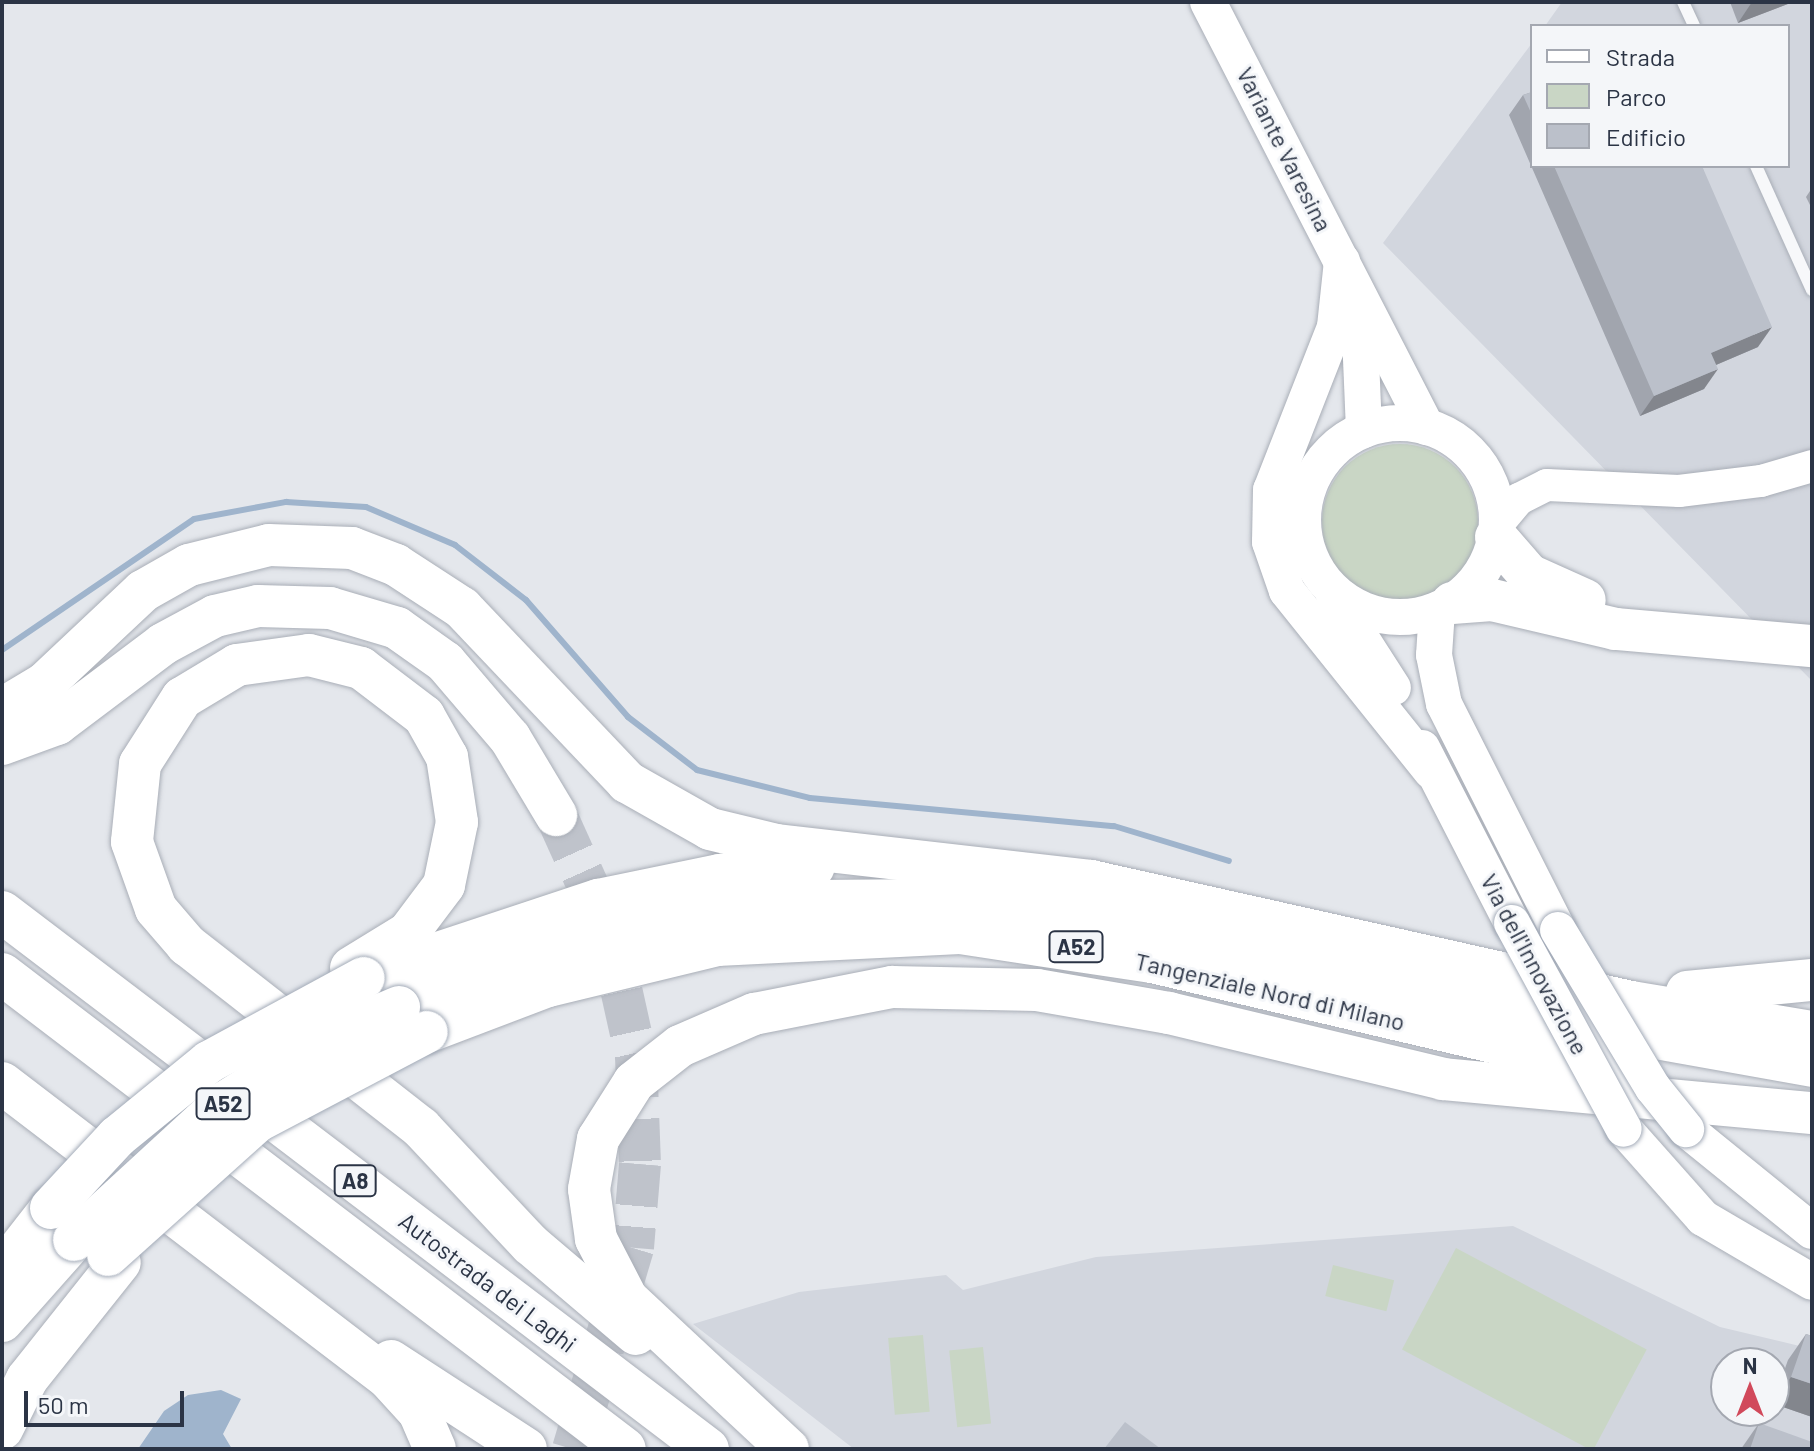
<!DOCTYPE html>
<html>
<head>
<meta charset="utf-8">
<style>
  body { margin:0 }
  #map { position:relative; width:1814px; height:1451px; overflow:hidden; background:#e4e7ec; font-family:Barlow,sans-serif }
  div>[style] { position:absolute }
  .built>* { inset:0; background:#d2d6de }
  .green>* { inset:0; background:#c9d6c5; transform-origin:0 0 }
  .round { border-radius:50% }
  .water>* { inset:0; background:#9fb4cc }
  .stream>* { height:6px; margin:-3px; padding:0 3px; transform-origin:3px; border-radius:3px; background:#9fb4cc }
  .highway-tunnel>* { height:42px; margin-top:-21px; transform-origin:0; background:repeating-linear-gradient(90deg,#bfc3cb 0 42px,transparent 0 63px) }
  .roads { filter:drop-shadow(0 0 2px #a9aeb7) drop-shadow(0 0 2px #a9aeb7) }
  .lane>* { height:12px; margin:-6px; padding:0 6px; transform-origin:6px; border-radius:6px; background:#f7f8fa }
  .secondary>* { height:32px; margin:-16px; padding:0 16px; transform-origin:16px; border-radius:16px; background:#fff }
  .primary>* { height:36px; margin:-18px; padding:0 18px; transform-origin:18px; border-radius:18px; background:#fff }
  .primary>.ring { margin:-18px; padding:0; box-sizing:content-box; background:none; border:36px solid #fff; border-radius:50% }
  .highway>* { height:42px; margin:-21px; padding:0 21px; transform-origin:21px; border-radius:21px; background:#fff }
  .bridges { filter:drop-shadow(0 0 2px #a3abb8) drop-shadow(0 0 2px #a3abb8) }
  .primary-bridge>* { height:36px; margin:-18px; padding:0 18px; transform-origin:18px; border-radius:18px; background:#fff }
  .highway-bridge>* { height:42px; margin:-21px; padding:0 21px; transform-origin:21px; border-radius:21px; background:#fff }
  .wall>* { inset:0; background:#a1a5ae }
  .shaded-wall>* { inset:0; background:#83868d }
  .building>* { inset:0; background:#bbc0ca }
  span { translate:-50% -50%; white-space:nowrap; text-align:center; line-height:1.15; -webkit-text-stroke:6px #f4f6f9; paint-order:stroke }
  .shield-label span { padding:2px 6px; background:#f4f6f9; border:2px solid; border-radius:6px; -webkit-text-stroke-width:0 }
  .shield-label { font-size:22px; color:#2b3445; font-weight:700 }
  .street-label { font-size:24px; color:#2b3445 }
  .frame { position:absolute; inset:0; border:4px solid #2b3445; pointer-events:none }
  .legend { position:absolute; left:1530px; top:24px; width:260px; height:144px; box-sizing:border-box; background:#f4f6f9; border:2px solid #a4a8b1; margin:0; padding:10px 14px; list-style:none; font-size:24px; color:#2b3445 }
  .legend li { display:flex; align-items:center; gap:16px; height:40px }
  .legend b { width:40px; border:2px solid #a4a8b1 }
  .north { position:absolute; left:1710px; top:1347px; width:80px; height:80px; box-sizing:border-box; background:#f4f6f9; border:2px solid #a4a8b1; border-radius:50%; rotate:0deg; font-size:22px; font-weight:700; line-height:32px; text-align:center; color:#2b3445 }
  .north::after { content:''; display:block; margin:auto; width:28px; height:36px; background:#d1495b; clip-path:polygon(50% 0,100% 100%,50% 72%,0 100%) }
  .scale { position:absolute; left:24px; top:1391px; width:160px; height:36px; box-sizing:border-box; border:4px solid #2b3445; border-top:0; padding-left:10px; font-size:24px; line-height:28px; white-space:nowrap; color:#2b3445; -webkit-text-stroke:6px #f4f6f9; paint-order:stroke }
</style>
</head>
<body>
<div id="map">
  <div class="built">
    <div style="clip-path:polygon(1562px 2px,1812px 2px,1812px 681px,1383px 243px,1532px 43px,1532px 166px,1788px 166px,1788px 26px,1545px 26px)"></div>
    <div style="clip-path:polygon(evenodd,1513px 1226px,1720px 1327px,1812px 1349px,1812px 1449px,854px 1449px,693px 1324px,799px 1292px,946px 1275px,963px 1290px,1096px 1257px,1513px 1226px,1726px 1363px,1774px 1363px,1774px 1411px,1726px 1411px,1726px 1363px)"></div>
  </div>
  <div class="green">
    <div class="round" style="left:1322px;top:444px;width:156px;height:156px"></div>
    <div style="left:1456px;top:1248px;width:216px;height:115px;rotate:28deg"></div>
    <div style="left:1333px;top:1265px;width:63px;height:32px;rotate:14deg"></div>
    <div style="left:923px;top:1335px;width:77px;height:35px;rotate:85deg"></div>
    <div style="left:983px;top:1347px;width:77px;height:34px;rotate:84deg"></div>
  </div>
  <div class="water">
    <div style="clip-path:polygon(221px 1390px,241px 1399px,223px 1434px,232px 1449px,138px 1449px,164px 1411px,188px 1395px)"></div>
  </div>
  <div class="stream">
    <div style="left:2px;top:650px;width:232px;rotate:-34.3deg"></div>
    <div style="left:194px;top:519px;width:94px;rotate:-10.5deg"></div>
    <div style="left:286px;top:502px;width:80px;rotate:3.6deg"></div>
    <div style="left:366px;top:507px;width:97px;rotate:23.1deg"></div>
    <div style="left:455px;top:545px;width:90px;rotate:37.8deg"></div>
    <div style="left:526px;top:600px;width:155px;rotate:48.9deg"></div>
    <div style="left:628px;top:717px;width:87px;rotate:37.5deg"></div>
    <div style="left:697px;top:770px;width:116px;rotate:13.9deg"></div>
    <div style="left:810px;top:798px;width:305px;rotate:5.3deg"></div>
    <div style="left:1114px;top:826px;width:120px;rotate:16.9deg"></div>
  </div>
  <div class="highway-tunnel">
    <div style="left:556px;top:815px;width:126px;rotate:65.7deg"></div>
    <div style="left:608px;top:930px;width:129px;rotate:77.5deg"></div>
    <div style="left:636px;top:1056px;width:108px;rotate:87.9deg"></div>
    <div style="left:640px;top:1164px;width:84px;rotate:94.8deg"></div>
    <div style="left:633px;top:1248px;width:210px;rotate:106.6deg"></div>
  </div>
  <div class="roads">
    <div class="lane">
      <div style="left:1683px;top:2px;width:26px;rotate:65deg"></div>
      <div style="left:1756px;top:166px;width:136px;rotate:65.7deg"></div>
    </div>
    <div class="secondary">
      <div style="left:1497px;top:525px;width:34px;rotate:-50deg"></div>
      <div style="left:1519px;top:499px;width:31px;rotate:-27deg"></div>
      <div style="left:1547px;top:485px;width:132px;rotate:2.6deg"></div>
      <div style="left:1679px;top:491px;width:83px;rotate:-7deg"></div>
      <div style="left:1761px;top:481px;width:53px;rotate:-16.4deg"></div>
    </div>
    <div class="primary">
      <div style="left:1208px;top:2px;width:478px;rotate:62.8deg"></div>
      <div style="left:1342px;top:261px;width:66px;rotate:96.1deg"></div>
      <div style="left:1335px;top:327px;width:175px;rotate:111.4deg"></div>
      <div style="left:1271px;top:490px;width:52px;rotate:91.1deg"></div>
      <div style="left:1270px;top:542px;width:52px;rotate:70.9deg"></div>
      <div style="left:1287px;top:591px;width:231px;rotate:51.3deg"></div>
      <div style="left:1359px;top:311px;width:119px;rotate:87.6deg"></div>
      <div class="ring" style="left:1303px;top:423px;width:158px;height:158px"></div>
      <div style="left:1334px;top:596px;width:109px;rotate:57.3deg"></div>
      <div style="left:1437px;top:610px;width:45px;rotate:93.8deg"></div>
      <div style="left:1434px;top:655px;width:50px;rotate:78.5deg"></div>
      <div style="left:1444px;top:704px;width:253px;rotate:63.2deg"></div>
      <div style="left:1422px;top:748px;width:197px;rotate:62.8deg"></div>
      <div style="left:1624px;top:1129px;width:119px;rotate:48.4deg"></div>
      <div style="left:1703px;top:1218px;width:126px;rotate:30.4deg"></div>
      <div style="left:1686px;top:1129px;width:162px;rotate:39deg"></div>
    </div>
    <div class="highway">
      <div style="left:1496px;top:537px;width:50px;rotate:49deg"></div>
      <div style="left:1529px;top:575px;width:61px;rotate:24.1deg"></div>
      <div style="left:1452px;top:603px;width:40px;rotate:-4.3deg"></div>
      <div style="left:1492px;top:600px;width:127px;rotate:13.2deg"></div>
      <div style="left:1616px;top:629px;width:197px;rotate:5deg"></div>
      <div style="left:2px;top:709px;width:49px;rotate:-30.8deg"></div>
      <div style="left:44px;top:684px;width:136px;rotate:-43.2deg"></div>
      <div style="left:143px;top:591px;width:53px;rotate:-29.5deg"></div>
      <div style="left:189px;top:565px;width:82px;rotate:-14deg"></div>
      <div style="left:269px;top:545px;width:83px;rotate:2.1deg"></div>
      <div style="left:352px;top:548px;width:47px;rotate:21.1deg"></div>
      <div style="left:396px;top:565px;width:79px;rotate:33.1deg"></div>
      <div style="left:462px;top:608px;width:240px;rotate:46.5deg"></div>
      <div style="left:627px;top:782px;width:95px;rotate:29.5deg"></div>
      <div style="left:710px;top:829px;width:68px;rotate:13.6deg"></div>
      <div style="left:776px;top:845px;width:317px;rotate:6.5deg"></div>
      <div style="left:1091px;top:881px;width:553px;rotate:12.63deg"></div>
      <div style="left:1631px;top:1002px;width:183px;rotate:9.4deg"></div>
      <div style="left:2px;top:744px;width:59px;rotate:-20deg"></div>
      <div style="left:57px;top:724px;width:133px;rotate:-37deg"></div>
      <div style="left:163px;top:644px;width:59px;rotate:-28.3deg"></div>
      <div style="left:215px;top:616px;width:44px;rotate:-13.1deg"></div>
      <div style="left:258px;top:606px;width:72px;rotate:1.6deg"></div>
      <div style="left:330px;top:608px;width:70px;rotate:16.6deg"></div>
      <div style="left:397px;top:628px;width:59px;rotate:35.3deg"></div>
      <div style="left:445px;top:662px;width:100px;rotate:49.5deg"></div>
      <div style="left:510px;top:738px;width:90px;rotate:59.1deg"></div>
      <div style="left:2px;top:912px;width:887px;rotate:37.26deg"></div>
      <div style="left:351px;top:968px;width:67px;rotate:-31.6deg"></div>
      <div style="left:408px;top:933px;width:60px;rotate:-53.1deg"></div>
      <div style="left:444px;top:885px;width:64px;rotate:-78.3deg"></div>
      <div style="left:457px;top:822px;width:66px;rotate:-98.7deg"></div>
      <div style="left:447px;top:757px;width:47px;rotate:-119.3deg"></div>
      <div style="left:424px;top:716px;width:79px;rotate:-142.7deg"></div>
      <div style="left:361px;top:668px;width:54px;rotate:-166deg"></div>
      <div style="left:309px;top:655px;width:73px;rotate:172.1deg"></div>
      <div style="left:237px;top:665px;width:64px;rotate:149deg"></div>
      <div style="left:182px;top:698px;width:78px;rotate:122.5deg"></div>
      <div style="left:140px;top:764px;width:78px;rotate:95.9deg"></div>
      <div style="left:132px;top:842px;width:71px;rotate:70.3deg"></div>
      <div style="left:156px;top:909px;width:48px;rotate:49.3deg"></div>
      <div style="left:187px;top:945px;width:297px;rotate:38deg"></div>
      <div style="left:421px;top:1128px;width:159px;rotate:46.8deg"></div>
      <div style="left:530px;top:1244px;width:139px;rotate:40.3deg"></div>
      <div style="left:2px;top:974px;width:783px;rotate:37.32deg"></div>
      <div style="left:375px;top:974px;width:235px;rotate:-18.4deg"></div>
      <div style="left:598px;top:900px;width:125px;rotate:-11.6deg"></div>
      <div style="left:720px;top:875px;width:94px;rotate:-4.9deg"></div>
      <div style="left:1687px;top:992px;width:126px;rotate:-5.5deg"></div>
      <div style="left:399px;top:1007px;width:128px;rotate:-21.6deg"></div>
      <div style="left:518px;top:960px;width:177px;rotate:-14.4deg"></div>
      <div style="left:689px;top:916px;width:128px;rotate:-6.7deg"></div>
      <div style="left:816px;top:901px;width:119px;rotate:-0.5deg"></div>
      <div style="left:935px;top:900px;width:138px;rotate:5.4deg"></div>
      <div style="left:1072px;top:913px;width:466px;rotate:12.6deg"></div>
      <div style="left:1527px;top:1015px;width:290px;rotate:10.1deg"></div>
      <div style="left:427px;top:1032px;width:129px;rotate:-20.8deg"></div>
      <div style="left:548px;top:986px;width:174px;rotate:-13.6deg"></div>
      <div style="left:717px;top:945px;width:243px;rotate:-2.8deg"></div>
      <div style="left:960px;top:933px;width:194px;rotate:8.6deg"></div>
      <div style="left:1152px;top:962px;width:478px;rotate:13.2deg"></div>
      <div style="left:2px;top:1083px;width:486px;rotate:37.4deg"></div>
      <div style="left:388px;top:1378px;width:46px;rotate:47.6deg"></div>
      <div style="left:419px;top:1412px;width:40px;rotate:66.6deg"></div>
      <div style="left:2px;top:1271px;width:80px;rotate:-52.1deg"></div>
      <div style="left:2px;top:1321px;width:108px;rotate:-48.4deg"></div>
      <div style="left:391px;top:1361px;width:161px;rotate:33.1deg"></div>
      <div style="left:2px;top:1429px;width:56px;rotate:-63.4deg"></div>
      <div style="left:27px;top:1379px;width:149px;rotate:-51.5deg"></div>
      <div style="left:788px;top:1449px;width:220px;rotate:-137deg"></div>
      <div style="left:627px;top:1299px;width:68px;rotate:-117.3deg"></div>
      <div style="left:596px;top:1239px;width:50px;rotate:-98deg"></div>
      <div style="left:589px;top:1189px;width:51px;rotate:-79.8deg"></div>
      <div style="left:598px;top:1139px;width:67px;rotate:-57.7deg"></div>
      <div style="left:634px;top:1082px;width:58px;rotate:-38deg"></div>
      <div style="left:680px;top:1046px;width:81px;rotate:-23.4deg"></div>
      <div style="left:754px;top:1014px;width:141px;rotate:-11.1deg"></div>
      <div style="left:892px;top:987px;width:145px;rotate:1.2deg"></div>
      <div style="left:1037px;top:990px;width:134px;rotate:9.9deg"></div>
      <div style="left:1169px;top:1013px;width:282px;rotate:13.5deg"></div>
      <div style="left:1443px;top:1079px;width:371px;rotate:5.3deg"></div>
    </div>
  </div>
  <div class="bridges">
    <div class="primary-bridge">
      <div style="left:1512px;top:923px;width:234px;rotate:61.5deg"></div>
      <div style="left:1558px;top:930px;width:184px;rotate:59deg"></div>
      <div style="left:1653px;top:1088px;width:53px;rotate:51.2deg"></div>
    </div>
    <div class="highway-bridge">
      <div style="left:51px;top:1208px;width:97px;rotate:-47.1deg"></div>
      <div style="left:117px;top:1137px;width:119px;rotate:-39.2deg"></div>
      <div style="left:209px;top:1062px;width:176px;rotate:-28.5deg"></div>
      <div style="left:74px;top:1240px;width:201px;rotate:-42.6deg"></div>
      <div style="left:222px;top:1104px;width:128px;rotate:-32deg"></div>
      <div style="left:331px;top:1036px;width:74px;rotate:-23.1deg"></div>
      <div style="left:108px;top:1255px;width:199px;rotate:-41.9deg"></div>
      <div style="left:256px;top:1122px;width:193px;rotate:-27.8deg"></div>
    </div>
  </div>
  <div class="wall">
    <div style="clip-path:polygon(1730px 2px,1793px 2px,1738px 23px)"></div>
    <div style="clip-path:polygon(1532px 92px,1532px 166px,1702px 166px,1758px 347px,1716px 365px,1704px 389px,1640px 416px,1509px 115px,1523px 95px)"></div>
    <div style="clip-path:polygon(1812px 188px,1812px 209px,1806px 197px)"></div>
    <div style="clip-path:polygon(1806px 1334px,1812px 1336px,1812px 1417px,1774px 1404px,1774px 1399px,1788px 1360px)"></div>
    <div style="clip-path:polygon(1759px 1423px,1812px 1449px,1741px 1449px)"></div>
  </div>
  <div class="shaded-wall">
    <div style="clip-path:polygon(1752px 2px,1793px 2px,1738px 23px)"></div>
    <div style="clip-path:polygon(1772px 327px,1758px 347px,1697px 373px,1711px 353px)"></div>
    <div style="clip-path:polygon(1718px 369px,1704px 389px,1640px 416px,1654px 396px)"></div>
    <div style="clip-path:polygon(1791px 1377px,1812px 1384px,1812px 1417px,1774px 1404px,1774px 1401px)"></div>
  </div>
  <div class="building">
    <div style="clip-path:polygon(1532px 92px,1532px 115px,1523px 95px)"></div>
    <div style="clip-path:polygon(1554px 166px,1702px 166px,1772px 327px,1711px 353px,1718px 369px,1654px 396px)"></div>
    <div style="clip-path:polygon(1806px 1334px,1812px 1336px,1812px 1384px,1791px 1377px)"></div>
    <div style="clip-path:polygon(1125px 1422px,1161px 1449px,1104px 1449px)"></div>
    <div style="clip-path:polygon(1759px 1423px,1812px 1442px,1812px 1449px,1750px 1449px)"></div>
  </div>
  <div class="shield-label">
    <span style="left:1076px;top:947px">A52</span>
    <span style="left:223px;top:1104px">A52</span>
    <span style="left:355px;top:1181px">A8</span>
  </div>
  <div class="street-label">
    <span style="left:1285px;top:149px;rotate:63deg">Variante Varesina</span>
    <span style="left:1535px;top:964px;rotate:62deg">Via dell'Innovazione</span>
    <span style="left:1270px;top:991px;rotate:13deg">Tangenziale Nord di Milano</span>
    <span style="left:488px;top:1282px;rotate:37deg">Autostrada dei Laghi</span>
  </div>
  <div class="frame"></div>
  <ul class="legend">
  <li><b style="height:10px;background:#fff"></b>Strada</li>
  <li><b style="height:22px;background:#c9d6c5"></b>Parco</li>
  <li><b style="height:22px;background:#bbc0ca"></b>Edificio</li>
  </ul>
  <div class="north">N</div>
  <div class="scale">50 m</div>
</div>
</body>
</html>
